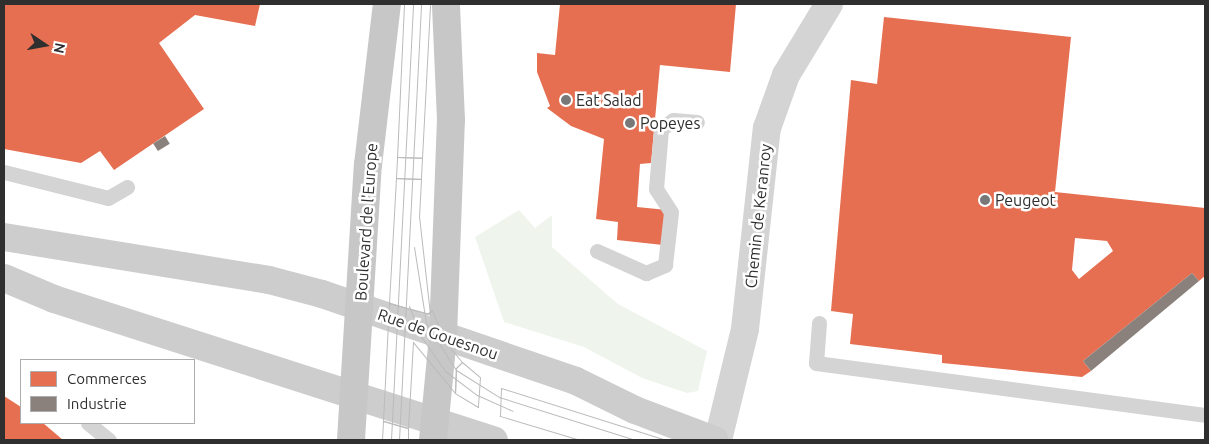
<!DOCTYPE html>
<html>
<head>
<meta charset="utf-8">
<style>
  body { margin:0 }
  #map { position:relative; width:1209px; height:444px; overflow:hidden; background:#fff; font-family:Ubuntu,sans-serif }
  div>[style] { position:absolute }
  .green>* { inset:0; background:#eff5ec }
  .shops>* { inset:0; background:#e76f51 }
  .industry>* { inset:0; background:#8a817c; transform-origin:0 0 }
  .lane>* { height:15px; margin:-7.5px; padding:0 7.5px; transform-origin:7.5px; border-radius:7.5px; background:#d4d4d4 }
  .street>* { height:28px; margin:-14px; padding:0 14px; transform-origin:14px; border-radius:14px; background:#d4d4d4 }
  .secondary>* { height:28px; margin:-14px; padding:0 14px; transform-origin:14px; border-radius:14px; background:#cdcdcd }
  .primary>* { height:28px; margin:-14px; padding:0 14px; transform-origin:14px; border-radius:14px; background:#c7c7c7 }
  .tram>* { height:1px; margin:-0.5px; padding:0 0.5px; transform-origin:0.5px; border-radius:0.5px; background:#bbb }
  .dots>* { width:14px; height:14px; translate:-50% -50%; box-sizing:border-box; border:2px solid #fff; border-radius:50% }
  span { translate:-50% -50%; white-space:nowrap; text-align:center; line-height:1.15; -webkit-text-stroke:5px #fff; paint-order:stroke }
  .poi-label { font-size:16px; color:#2f2f2f }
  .left { translate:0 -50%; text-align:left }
  .street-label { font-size:16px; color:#2f2f2f }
  .frame { position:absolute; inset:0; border:5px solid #2f2f2f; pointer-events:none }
  .legend { position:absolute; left:20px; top:359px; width:175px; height:65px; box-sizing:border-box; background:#fff; border:1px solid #acacac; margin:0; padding:6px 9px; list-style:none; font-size:15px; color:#2f2f2f }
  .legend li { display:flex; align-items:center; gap:10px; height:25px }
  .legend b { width:25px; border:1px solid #acacac }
  .north { position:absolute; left:20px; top:20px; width:50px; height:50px; -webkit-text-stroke:4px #fff; paint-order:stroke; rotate:102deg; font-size:14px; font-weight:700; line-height:20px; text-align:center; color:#2f2f2f }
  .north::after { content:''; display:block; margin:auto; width:18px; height:22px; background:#2f2f2f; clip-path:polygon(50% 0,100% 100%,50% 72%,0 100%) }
</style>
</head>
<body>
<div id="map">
  <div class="green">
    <div style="clip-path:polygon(519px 210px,535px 228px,552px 215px,552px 247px,618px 304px,707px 351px,698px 391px,687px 393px,642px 378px,584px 347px,504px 322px,475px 237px)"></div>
  </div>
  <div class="shops">
    <div style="clip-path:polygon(4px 4px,260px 4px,255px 26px,195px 15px,159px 43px,204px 109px,114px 170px,100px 151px,81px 163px,4px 149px)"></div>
    <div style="clip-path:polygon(560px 4px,736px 4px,730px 72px,660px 65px,651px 163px,640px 164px,637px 207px,667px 210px,663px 245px,617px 240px,618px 222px,596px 219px,604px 139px,571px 126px,547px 108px,550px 106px,537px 72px,537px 53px,555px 55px)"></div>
    <div style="clip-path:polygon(evenodd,884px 17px,1071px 37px,1055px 192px,1205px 208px,1205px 276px,1199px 281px,1192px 273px,1083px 361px,1091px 371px,1082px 377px,942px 363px,942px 355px,850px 344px,853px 314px,831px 311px,851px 80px,877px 84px,884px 17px,1075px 238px,1107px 241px,1113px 251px,1079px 279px,1072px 270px,1075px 238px)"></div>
    <div style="clip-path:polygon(4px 396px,21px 407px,21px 423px,43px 423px,63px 440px,4px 440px)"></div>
  </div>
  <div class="industry">
    <div style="left:165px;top:136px;width:9px;height:14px;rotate:58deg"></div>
    <div style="clip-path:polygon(1192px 273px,1199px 281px,1091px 371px,1083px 361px)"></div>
  </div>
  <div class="lane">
    <div style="left:4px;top:172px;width:107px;rotate:14deg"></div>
    <div style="left:108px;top:198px;width:22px;rotate:-30deg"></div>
    <div style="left:597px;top:251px;width:54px;rotate:24.2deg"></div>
    <div style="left:646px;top:273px;width:21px;rotate:-23deg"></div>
    <div style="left:665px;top:265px;width:53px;rotate:-83.5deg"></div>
    <div style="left:671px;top:212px;width:27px;rotate:-123deg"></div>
    <div style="left:656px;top:189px;width:60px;rotate:-85.2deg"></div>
    <div style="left:661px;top:129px;width:15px;rotate:-37deg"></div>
    <div style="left:673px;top:120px;width:24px;rotate:5deg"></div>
    <div style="left:819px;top:323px;width:40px;rotate:94.3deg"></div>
    <div style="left:816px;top:363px;width:392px;rotate:7.6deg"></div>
    <div style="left:88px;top:423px;width:27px;rotate:39deg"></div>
  </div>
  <div class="street">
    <div style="left:718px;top:440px;width:114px;rotate:-76.3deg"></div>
    <div style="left:745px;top:329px;width:202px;rotate:-83.8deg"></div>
    <div style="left:767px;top:128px;width:56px;rotate:-70.3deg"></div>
    <div style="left:786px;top:75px;width:83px;rotate:-58.8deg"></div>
  </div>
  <div class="secondary">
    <div style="left:4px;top:237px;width:268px;rotate:9.2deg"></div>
    <div style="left:269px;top:280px;width:55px;rotate:14.8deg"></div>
    <div style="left:322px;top:294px;width:268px;rotate:18.9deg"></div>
    <div style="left:576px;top:381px;width:66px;rotate:26.2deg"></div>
    <div style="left:635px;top:410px;width:85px;rotate:20.8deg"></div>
    <div style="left:4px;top:278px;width:54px;rotate:22.8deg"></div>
    <div style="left:54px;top:299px;width:462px;rotate:17.8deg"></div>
  </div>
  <div class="primary">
    <div style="left:351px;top:440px;width:276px;rotate:-86.5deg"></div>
    <div style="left:368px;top:165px;width:162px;rotate:-83.3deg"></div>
    <div style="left:433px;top:440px;width:104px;rotate:-84.5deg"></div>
    <div style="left:443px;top:336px;width:216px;rotate:-87.9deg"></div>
    <div style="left:451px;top:120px;width:116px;rotate:-92.5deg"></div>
  </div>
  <div class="tram">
    <div style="left:404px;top:4px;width:153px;rotate:92.6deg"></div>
    <div style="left:397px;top:157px;width:25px;rotate:2deg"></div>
    <div style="left:422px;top:158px;width:154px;rotate:-87deg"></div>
    <div style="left:397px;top:157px;width:25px;rotate:2deg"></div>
    <div style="left:422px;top:158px;width:21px;rotate:93deg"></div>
    <div style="left:421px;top:179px;width:25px;rotate:-178deg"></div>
    <div style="left:396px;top:178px;width:21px;rotate:-87deg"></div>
    <div style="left:396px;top:178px;width:25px;rotate:2deg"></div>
    <div style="left:421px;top:179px;width:37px;rotate:93deg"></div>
    <div style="left:419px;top:216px;width:99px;rotate:83.6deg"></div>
    <div style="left:430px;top:314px;width:42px;rotate:-165deg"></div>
    <div style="left:389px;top:303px;width:125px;rotate:-86.8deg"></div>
    <div style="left:414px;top:247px;width:77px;rotate:81deg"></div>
    <div style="left:426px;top:323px;width:56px;rotate:57.4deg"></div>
    <div style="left:456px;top:370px;width:51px;rotate:32.1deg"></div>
    <div style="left:499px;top:397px;width:143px;rotate:17.5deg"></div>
    <div style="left:389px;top:303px;width:40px;rotate:16deg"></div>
    <div style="left:427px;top:314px;width:6px;rotate:-39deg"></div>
    <div style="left:432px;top:310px;width:32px;rotate:68deg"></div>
    <div style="left:444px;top:340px;width:28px;rotate:51deg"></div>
    <div style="left:462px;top:362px;width:8px;rotate:135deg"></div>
    <div style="left:456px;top:368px;width:25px;rotate:92deg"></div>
    <div style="left:455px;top:393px;width:66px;rotate:-129.5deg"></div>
    <div style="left:413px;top:342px;width:86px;rotate:93.3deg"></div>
    <div style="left:408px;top:428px;width:26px;rotate:-164deg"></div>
    <div style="left:383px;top:421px;width:118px;rotate:-87.1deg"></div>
    <div style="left:409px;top:306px;width:35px;rotate:68deg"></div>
    <div style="left:422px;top:338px;width:40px;rotate:55.1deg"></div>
    <div style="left:445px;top:371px;width:40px;rotate:37deg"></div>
    <div style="left:477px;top:395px;width:39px;rotate:24deg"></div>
    <div style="left:462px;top:362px;width:23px;rotate:40deg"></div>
    <div style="left:480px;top:377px;width:30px;rotate:94deg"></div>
    <div style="left:478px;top:407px;width:27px;rotate:-149deg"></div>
    <div style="left:455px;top:393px;width:25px;rotate:-88deg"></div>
    <div style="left:456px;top:368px;width:8px;rotate:-45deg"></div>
    <div style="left:382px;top:440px;width:19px;rotate:-87deg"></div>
    <div style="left:383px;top:421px;width:26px;rotate:16deg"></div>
    <div style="left:408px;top:428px;width:12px;rotate:90deg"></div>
    <div style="left:391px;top:440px;width:437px;rotate:-87.1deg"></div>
    <div style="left:399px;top:440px;width:437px;rotate:-87.1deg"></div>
    <div style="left:580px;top:440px;width:84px;rotate:-163.3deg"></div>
    <div style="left:500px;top:416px;width:28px;rotate:-88deg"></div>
    <div style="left:501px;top:388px;width:173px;rotate:17.5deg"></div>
  </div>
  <div class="dots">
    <div style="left:566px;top:100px;background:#787878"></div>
    <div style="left:630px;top:123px;background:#787878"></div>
    <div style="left:985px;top:200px;background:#787878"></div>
  </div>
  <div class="poi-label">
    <span class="left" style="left:576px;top:100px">Eat Salad</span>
    <span class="left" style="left:640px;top:123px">Popeyes</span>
    <span class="left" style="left:995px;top:200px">Peugeot</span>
  </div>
  <div class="street-label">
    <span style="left:758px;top:216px;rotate:-84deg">Chemin de Keranroy</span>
    <span style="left:366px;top:222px;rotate:-86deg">Boulevard de l'Europe</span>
    <span style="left:438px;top:334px;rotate:19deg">Rue de Gouesnou</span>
  </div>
  <div class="frame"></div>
  <ul class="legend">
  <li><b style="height:14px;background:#e76f51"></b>Commerces</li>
  <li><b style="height:14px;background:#8a817c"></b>Industrie</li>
  </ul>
  <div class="north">N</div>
</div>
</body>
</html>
